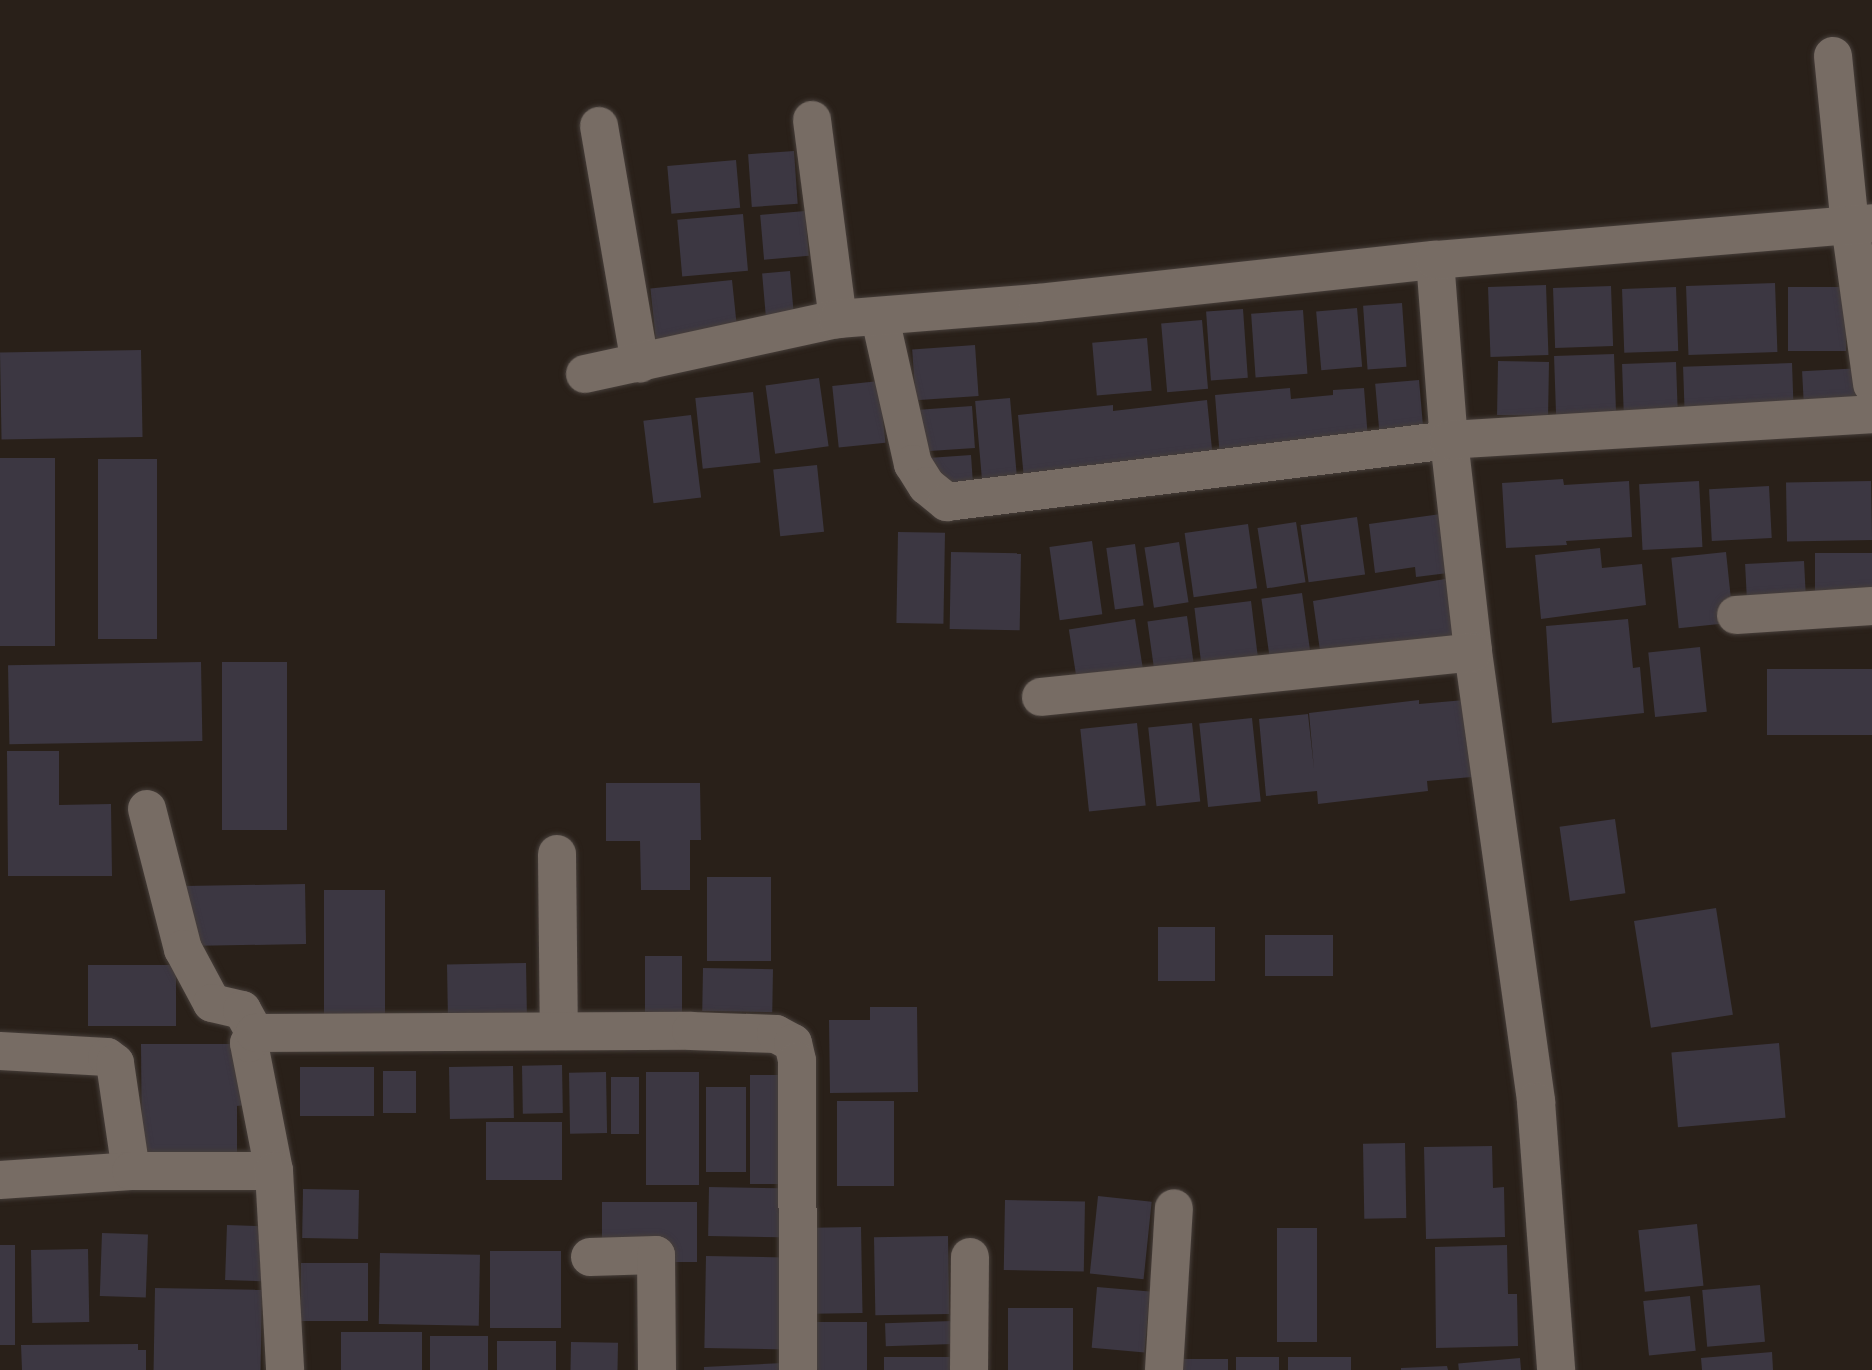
<!DOCTYPE html>
<html>
<head>
<meta charset="utf-8">
<style>
  body { margin:0 }
  #map { position:relative; width:1872px; height:1370px; overflow:hidden; background:#292019; font-family:Commissioner,sans-serif }
  div>[style] { position:absolute }
  .building>* { inset:0; background:#3c3742; transform-origin:0 0 }
  .roads { filter:drop-shadow(0 0 2px #463e3a) drop-shadow(0 0 2px #463e3a) }
  .minor>* { height:38px; margin:-19px; padding:0 19px; transform-origin:19px; border-radius:19px; background:#776c64 }
  span { translate:-50% -50%; white-space:nowrap; text-align:center; line-height:1.15; -webkit-text-stroke:7px #0f0b08; paint-order:stroke }
</style>
</head>
<body>
<div id="map">
  <div class="building">
    <div style="left:794px;top:151px;width:53px;height:46px;rotate:86deg"></div>
    <div style="left:736px;top:160px;width:48px;height:69px;rotate:85deg"></div>
    <div style="left:805px;top:211px;width:45px;height:45px;rotate:85deg"></div>
    <div style="left:743px;top:214px;width:57px;height:66px;rotate:85deg"></div>
    <div style="left:790px;top:271px;width:49px;height:28px;rotate:85deg"></div>
    <div style="left:732px;top:280px;width:56px;height:82px;rotate:84deg"></div>
    <div style="left:1775px;top:283px;width:69px;height:89px;rotate:88deg"></div>
    <div style="left:1546px;top:285px;width:70px;height:58px;rotate:88deg"></div>
    <div style="left:1611px;top:286px;width:60px;height:58px;rotate:88deg"></div>
    <div style="left:1676px;top:287px;width:64px;height:54px;rotate:88deg"></div>
    <div style="left:1788px;top:287px;width:58px;height:64px"></div>
    <div style="left:1402px;top:303px;width:64px;height:39px;rotate:86deg"></div>
    <div style="left:1357px;top:308px;width:59px;height:41px;rotate:85deg"></div>
    <div style="left:1243px;top:309px;width:69px;height:37px;rotate:86deg"></div>
    <div style="left:1303px;top:310px;width:64px;height:52px;rotate:86deg"></div>
    <div style="left:1202px;top:320px;width:69px;height:41px;rotate:85deg"></div>
    <div style="left:1147px;top:338px;width:53px;height:55px;rotate:85deg"></div>
    <div style="left:975px;top:345px;width:51px;height:63px;rotate:86deg"></div>
    <div style="left:141px;top:350px;width:87px;height:141px;rotate:89deg"></div>
    <div style="left:1614px;top:354px;width:62px;height:60px;rotate:88deg"></div>
    <div style="left:1549px;top:362px;width:54px;height:51px;rotate:91deg"></div>
    <div style="left:1676px;top:362px;width:61px;height:54px;rotate:88deg"></div>
    <div style="left:1792px;top:363px;width:46px;height:109px;rotate:88deg"></div>
    <div style="left:1862px;top:368px;width:42px;height:60px;rotate:87deg"></div>
    <div style="left:819px;top:378px;width:69px;height:54px;rotate:82deg"></div>
    <div style="left:1419px;top:380px;width:72px;height:44px;rotate:85deg"></div>
    <div style="left:879px;top:381px;width:62px;height:47px;rotate:84deg"></div>
    <div style="clip-path:polygon(1290px 388px,1291px 399px,1333px 395px,1333px 390px,1364px 388px,1369px 452px,1221px 471px,1215px 395px)"></div>
    <div style="left:753px;top:392px;width:71px;height:58px;rotate:84deg"></div>
    <div style="left:1010px;top:398px;width:79px;height:35px;rotate:85deg"></div>
    <div style="clip-path:polygon(1207px 400px,1213px 459px,1025px 490px,1018px 415px,1113px 405px,1113px 411px)"></div>
    <div style="left:972px;top:406px;width:42px;height:53px;rotate:86deg"></div>
    <div style="left:691px;top:415px;width:83px;height:48px;rotate:83deg"></div>
    <div style="left:971px;top:455px;width:40px;height:43px;rotate:86deg"></div>
    <div style="left:0;top:458px;width:55px;height:188px"></div>
    <div style="left:98px;top:459px;width:59px;height:180px"></div>
    <div style="left:817px;top:465px;width:67px;height:44px;rotate:84deg"></div>
    <div style="clip-path:polygon(1563px 479px,1564px 485px,1629px 481px,1632px 537px,1566px 541px,1567px 545px,1506px 548px,1502px 483px)"></div>
    <div style="left:1699px;top:481px;width:66px;height:60px;rotate:87deg"></div>
    <div style="left:1871px;top:481px;width:59px;height:85px;rotate:89deg"></div>
    <div style="left:1769px;top:486px;width:52px;height:60px;rotate:87deg"></div>
    <div style="clip-path:polygon(1448px 513px,1456px 572px,1416px 577px,1415px 567px,1375px 573px,1369px 524px)"></div>
    <div style="left:1357px;top:517px;width:58px;height:57px;rotate:82deg"></div>
    <div style="left:1296px;top:522px;width:61px;height:39px;rotate:81deg"></div>
    <div style="left:1248px;top:524px;width:65px;height:64px;rotate:82deg"></div>
    <div style="left:898px;top:532px;width:47px;height:91px;rotate:1deg"></div>
    <div style="left:1092px;top:541px;width:74px;height:43px;rotate:82deg"></div>
    <div style="left:1179px;top:542px;width:61px;height:35px;rotate:81deg"></div>
    <div style="left:1135px;top:544px;width:62px;height:29px;rotate:82deg"></div>
    <div style="clip-path:polygon(1600px 548px,1602px 568px,1642px 564px,1646px 605px,1541px 619px,1535px 555px)"></div>
    <div style="left:951px;top:552px;width:70px;height:77px;rotate:1deg"></div>
    <div style="left:1726px;top:552px;width:71px;height:55px;rotate:84deg"></div>
    <div style="left:1872px;top:553px;width:65px;height:57px;rotate:90deg"></div>
    <div style="left:1804px;top:561px;width:52px;height:59px;rotate:87deg"></div>
    <div style="clip-path:polygon(1457px 577px,1470px 665px,1323px 672px,1313px 601px)"></div>
    <div style="left:1302px;top:593px;width:76px;height:41px;rotate:82deg"></div>
    <div style="left:1251px;top:601px;width:79px;height:57px;rotate:83deg"></div>
    <div style="left:1187px;top:616px;width:73px;height:40px;rotate:82deg"></div>
    <div style="left:1135px;top:619px;width:74px;height:67px;rotate:81deg"></div>
    <div style="clip-path:polygon(1628px 619px,1633px 668px,1640px 667px,1644px 713px,1552px 723px,1546px 626px)"></div>
    <div style="left:1700px;top:647px;width:65px;height:52px;rotate:84deg"></div>
    <div style="left:201px;top:662px;width:79px;height:193px;rotate:89deg"></div>
    <div style="left:222px;top:662px;width:65px;height:168px"></div>
    <div style="left:1872px;top:669px;width:66px;height:105px;rotate:90deg"></div>
    <div style="clip-path:polygon(1476px 699px,1483px 776px,1427px 781px,1428px 791px,1318px 804px,1317px 791px,1266px 796px,1259px 719px,1308px 714px,1314px 769px,1309px 713px,1419px 700px,1419px 704px)"></div>
    <div style="left:1252px;top:718px;width:84px;height:53px;rotate:84deg"></div>
    <div style="left:1137px;top:723px;width:83px;height:57px;rotate:84deg"></div>
    <div style="left:1192px;top:723px;width:79px;height:44px;rotate:84deg"></div>
    <div style="clip-path:polygon(7px 751px,59px 751px,59px 805px,111px 804px,112px 876px,8px 876px)"></div>
    <div style="clip-path:polygon(606px 783px,700px 783px,701px 840px,690px 840px,690px 890px,641px 890px,640px 841px,606px 841px)"></div>
    <div style="left:1615px;top:819px;width:75px;height:56px;rotate:82deg"></div>
    <div style="left:707px;top:877px;width:64px;height:84px"></div>
    <div style="left:305px;top:884px;width:60px;height:120px;rotate:89deg"></div>
    <div style="left:324px;top:890px;width:61px;height:124px"></div>
    <div style="left:1716px;top:908px;width:108px;height:83px;rotate:81deg"></div>
    <div style="left:1158px;top:927px;width:57px;height:54px"></div>
    <div style="left:1265px;top:935px;width:68px;height:41px"></div>
    <div style="left:682px;top:956px;width:56px;height:37px;rotate:90deg"></div>
    <div style="left:526px;top:963px;width:60px;height:79px;rotate:89deg"></div>
    <div style="left:88px;top:965px;width:88px;height:61px"></div>
    <div style="left:703px;top:968px;width:70px;height:43px;rotate:1deg"></div>
    <div style="clip-path:polygon(870px 1007px,917px 1007px,918px 1092px,830px 1093px,829px 1020px,870px 1020px)"></div>
    <div style="left:1779px;top:1043px;width:75px;height:108px;rotate:85deg"></div>
    <div style="clip-path:polygon(141px 1044px,244px 1044px,244px 1105px,237px 1106px,237px 1161px,142px 1162px)"></div>
    <div style="left:562px;top:1065px;width:48px;height:40px;rotate:89deg"></div>
    <div style="left:513px;top:1066px;width:52px;height:64px;rotate:89deg"></div>
    <div style="left:374px;top:1067px;width:49px;height:74px;rotate:90deg"></div>
    <div style="left:383px;top:1071px;width:33px;height:42px"></div>
    <div style="left:606px;top:1072px;width:61px;height:37px;rotate:89deg"></div>
    <div style="left:646px;top:1072px;width:53px;height:113px"></div>
    <div style="left:780px;top:1075px;width:109px;height:30px;rotate:90deg"></div>
    <div style="left:611px;top:1077px;width:28px;height:57px"></div>
    <div style="left:706px;top:1087px;width:40px;height:85px"></div>
    <div style="left:837px;top:1101px;width:57px;height:85px"></div>
    <div style="left:486px;top:1122px;width:76px;height:58px"></div>
    <div style="left:1405px;top:1143px;width:75px;height:42px;rotate:89deg"></div>
    <div style="clip-path:polygon(1492px 1146px,1493px 1188px,1504px 1187px,1505px 1237px,1426px 1239px,1424px 1147px)"></div>
    <div style="left:709px;top:1187px;width:73px;height:49px;rotate:1deg"></div>
    <div style="left:303px;top:1189px;width:56px;height:49px;rotate:1deg"></div>
    <div style="left:1098px;top:1196px;width:54px;height:78px;rotate:6deg"></div>
    <div style="left:1005px;top:1200px;width:80px;height:70px;rotate:1deg"></div>
    <div style="left:602px;top:1202px;width:95px;height:60px"></div>
    <div style="left:1697px;top:1224px;width:62px;height:59px;rotate:84deg"></div>
    <div style="left:227px;top:1225px;width:37px;height:55px;rotate:2deg"></div>
    <div style="left:861px;top:1227px;width:86px;height:49px;rotate:89deg"></div>
    <div style="left:1317px;top:1228px;width:114px;height:40px;rotate:90deg"></div>
    <div style="left:102px;top:1233px;width:46px;height:63px;rotate:2deg"></div>
    <div style="left:948px;top:1236px;width:78px;height:74px;rotate:89deg"></div>
    <div style="left:0;top:1245px;width:15px;height:100px"></div>
    <div style="clip-path:polygon(1507px 1245px,1508px 1294px,1517px 1294px,1518px 1346px,1436px 1348px,1435px 1247px)"></div>
    <div style="left:88px;top:1249px;width:73px;height:57px;rotate:89deg"></div>
    <div style="left:490px;top:1251px;width:71px;height:77px"></div>
    <div style="left:380px;top:1253px;width:100px;height:71px;rotate:1deg"></div>
    <div style="left:706px;top:1256px;width:80px;height:92px;rotate:1deg"></div>
    <div style="left:301px;top:1263px;width:67px;height:58px"></div>
    <div style="left:1760px;top:1285px;width:57px;height:58px;rotate:85deg"></div>
    <div style="left:1097px;top:1287px;width:53px;height:61px;rotate:5deg"></div>
    <div style="left:155px;top:1288px;width:107px;height:82px;rotate:1deg"></div>
    <div style="left:1690px;top:1296px;width:55px;height:47px;rotate:84deg"></div>
    <div style="left:1008px;top:1308px;width:65px;height:62px"></div>
    <div style="left:952px;top:1321px;width:23px;height:67px;rotate:88deg"></div>
    <div style="left:867px;top:1322px;width:48px;height:64px;rotate:90deg"></div>
    <div style="left:341px;top:1332px;width:81px;height:38px"></div>
    <div style="left:430px;top:1336px;width:58px;height:34px"></div>
    <div style="left:556px;top:1341px;width:29px;height:59px;rotate:90deg"></div>
    <div style="left:571px;top:1342px;width:47px;height:28px;rotate:1deg"></div>
    <div style="clip-path:polygon(138px 1344px,138px 1350px,146px 1350px,146px 1370px,22px 1370px,21px 1345px)"></div>
    <div style="clip-path:polygon(1772px 1352px,1773px 1370px,1702px 1370px,1701px 1358px)"></div>
    <div style="left:884px;top:1357px;width:66px;height:13px"></div>
    <div style="left:1279px;top:1357px;width:13px;height:43px;rotate:90deg"></div>
    <div style="left:1351px;top:1357px;width:13px;height:63px;rotate:90deg"></div>
    <div style="left:1520px;top:1358px;width:12px;height:62px;rotate:85deg"></div>
    <div style="left:1173px;top:1359px;width:55px;height:11px"></div>
    <div style="clip-path:polygon(783px 1363px,783px 1370px,704px 1370px,704px 1367px)"></div>
    <div style="clip-path:polygon(1447px 1366px,1448px 1370px,1401px 1370px,1401px 1368px)"></div>
  </div>
  <div class="roads">
    <div class="minor">
      <div style="left:1833px;top:56px;width:170px;rotate:84.3deg"></div>
      <div style="left:1850px;top:225px;width:161px;rotate:82.1deg"></div>
      <div style="left:812px;top:120px;width:201px;rotate:82.6deg"></div>
      <div style="left:599px;top:126px;width:241px;rotate:80.2deg"></div>
      <div style="left:1435px;top:260px;width:181px;rotate:85.6deg"></div>
      <div style="left:1449px;top:440px;width:213px;rotate:83.5deg"></div>
      <div style="left:1473px;top:652px;width:454px;rotate:82deg"></div>
      <div style="left:1536px;top:1102px;width:269px;rotate:85.7deg"></div>
      <div style="left:880px;top:318px;width:150px;rotate:77.3deg"></div>
      <div style="left:913px;top:464px;width:26px;rotate:58deg"></div>
      <div style="left:927px;top:486px;width:26px;rotate:39deg"></div>
      <div style="left:947px;top:502px;width:506px;rotate:-7.04deg"></div>
      <div style="left:1449px;top:440px;width:424px;rotate:-3.5deg"></div>
      <div style="left:585px;top:374px;width:259px;rotate:-12.3deg"></div>
      <div style="left:838px;top:319px;width:200px;rotate:-4.6deg"></div>
      <div style="left:1037px;top:303px;width:400px;rotate:-6.2deg"></div>
      <div style="left:1435px;top:260px;width:439px;rotate:-4.8deg"></div>
      <div style="left:1736px;top:615px;width:136px;rotate:-3.8deg"></div>
      <div style="left:1041px;top:697px;width:434px;rotate:-5.9deg"></div>
      <div style="left:147px;top:809px;width:145px;rotate:75.6deg"></div>
      <div style="left:183px;top:949px;width:61px;rotate:61.8deg"></div>
      <div style="left:212px;top:1003px;width:31px;rotate:13deg"></div>
      <div style="left:242px;top:1010px;width:26px;rotate:61deg"></div>
      <div style="left:557px;top:854px;width:177px;rotate:89.4deg"></div>
      <div style="left:0;top:1051px;width:107px;rotate:3.2deg"></div>
      <div style="left:107px;top:1057px;width:10px;rotate:37deg"></div>
      <div style="left:115px;top:1063px;width:109px;rotate:81.6deg"></div>
      <div style="left:274px;top:1171px;width:130px;rotate:-101.1deg"></div>
      <div style="left:249px;top:1043px;width:12px;rotate:-59deg"></div>
      <div style="left:255px;top:1033px;width:436px;rotate:-0.3deg"></div>
      <div style="left:691px;top:1031px;width:85px;rotate:2deg"></div>
      <div style="left:776px;top:1034px;width:19px;rotate:28deg"></div>
      <div style="left:793px;top:1043px;width:18px;rotate:77deg"></div>
      <div style="left:797px;top:1061px;width:309px;rotate:89.8deg"></div>
      <div style="left:0;top:1180px;width:131px;rotate:-3.9deg"></div>
      <div style="left:131px;top:1171px;width:143px"></div>
      <div style="left:274px;top:1171px;width:199px;rotate:86.8deg"></div>
      <div style="left:590px;top:1257px;width:66px;rotate:-1.7deg"></div>
      <div style="left:656px;top:1255px;width:115px;rotate:89.5deg"></div>
      <div style="left:969px;top:1370px;width:113px;rotate:-89.5deg"></div>
      <div style="left:1164px;top:1370px;width:162px;rotate:-86.5deg"></div>
    </div>
  </div>
</div>
</body>
</html>
